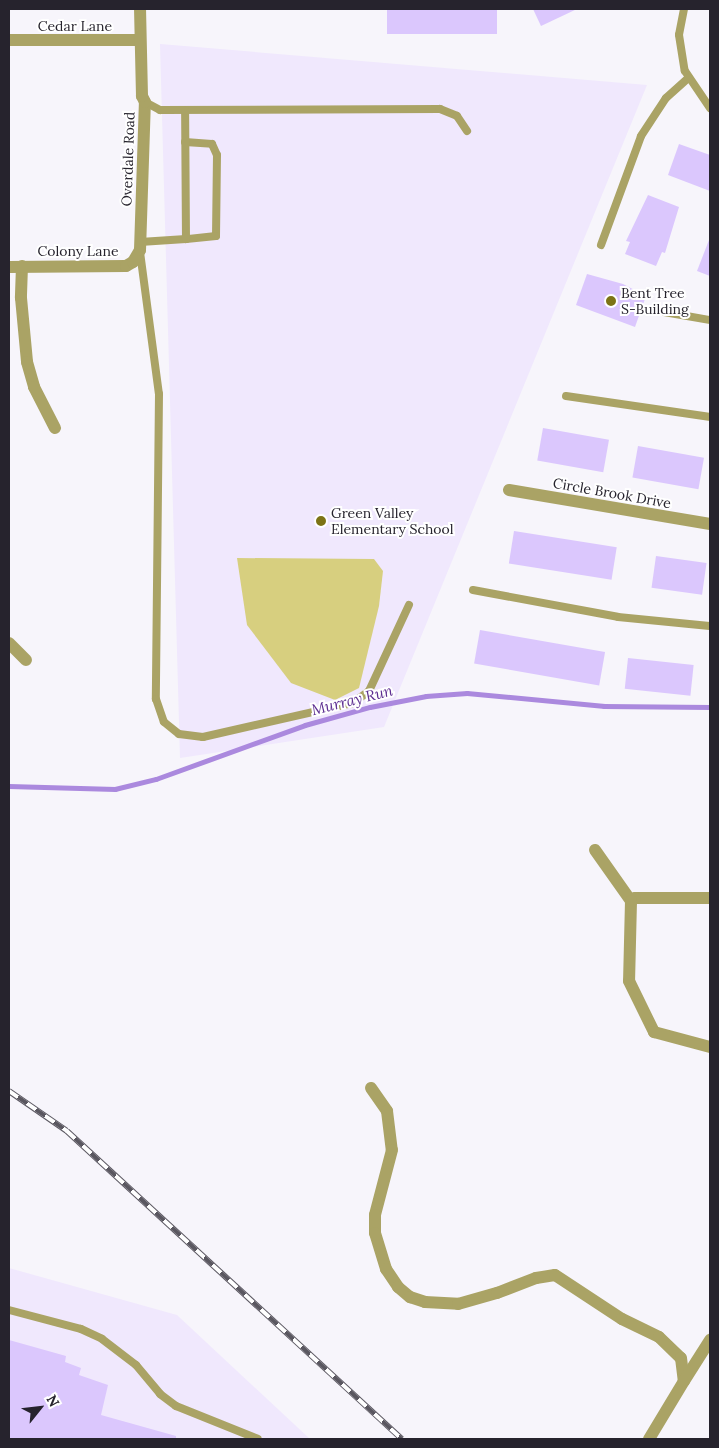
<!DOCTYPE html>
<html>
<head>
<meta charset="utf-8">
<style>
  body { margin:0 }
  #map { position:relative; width:719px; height:1448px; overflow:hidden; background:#f7f5fb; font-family:Lora,serif }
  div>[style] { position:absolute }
  .built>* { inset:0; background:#f0e8fd }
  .green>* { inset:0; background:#d7cf7f }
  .stream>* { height:4.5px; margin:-2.25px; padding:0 2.25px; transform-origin:2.25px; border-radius:2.25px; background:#ab89de }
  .building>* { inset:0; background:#dbc7fd; transform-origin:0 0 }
  .service>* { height:8px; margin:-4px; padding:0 4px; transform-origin:4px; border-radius:4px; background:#aaa365 }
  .minor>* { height:12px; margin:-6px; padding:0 6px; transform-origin:6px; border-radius:6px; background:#aaa365 }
  .rail>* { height:5.5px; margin-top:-2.75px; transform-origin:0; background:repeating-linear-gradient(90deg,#fff 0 11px,#5a5760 0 22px); box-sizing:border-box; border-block:1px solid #5a5760 }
  .dots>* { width:14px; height:14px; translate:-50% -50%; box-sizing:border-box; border:2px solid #fff; border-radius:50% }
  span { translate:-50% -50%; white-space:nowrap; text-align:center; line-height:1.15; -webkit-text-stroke:4px #fff; paint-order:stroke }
  .street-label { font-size:14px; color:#26232d }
  .poi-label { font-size:14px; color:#26232d }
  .left { translate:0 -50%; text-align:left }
  .water-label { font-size:15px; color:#5d2e91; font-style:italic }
  .frame { position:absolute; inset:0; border:10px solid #26232d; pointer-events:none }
  .north { position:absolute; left:15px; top:1383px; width:50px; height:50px; -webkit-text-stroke:4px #fff; paint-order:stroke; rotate:61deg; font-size:14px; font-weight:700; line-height:20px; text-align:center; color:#26232d }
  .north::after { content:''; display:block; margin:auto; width:18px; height:22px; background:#26232d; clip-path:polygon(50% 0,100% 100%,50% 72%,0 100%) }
</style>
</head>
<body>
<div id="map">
  <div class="built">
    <div style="clip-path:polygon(160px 44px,647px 85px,384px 727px,180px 758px)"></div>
    <div style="clip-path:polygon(9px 1268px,177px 1315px,310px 1439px,9px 1439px)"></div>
  </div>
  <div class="green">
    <div style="clip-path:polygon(237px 558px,374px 559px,383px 571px,379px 606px,359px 688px,335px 700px,291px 683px,247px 625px)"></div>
  </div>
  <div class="stream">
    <div style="left:9px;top:786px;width:106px;rotate:1.6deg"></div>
    <div style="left:115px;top:789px;width:42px;rotate:-13.7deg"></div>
    <div style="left:156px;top:779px;width:158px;rotate:-19.9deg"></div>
    <div style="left:305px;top:725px;width:67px;rotate:-15.5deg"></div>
    <div style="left:370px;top:707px;width:57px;rotate:-11.1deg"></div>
    <div style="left:426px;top:696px;width:41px;rotate:-4.2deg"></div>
    <div style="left:467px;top:693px;width:138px;rotate:5.4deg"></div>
    <div style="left:604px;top:706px;width:106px;rotate:0.5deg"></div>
  </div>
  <div class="building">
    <div style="left:387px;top:9px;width:110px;height:25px"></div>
    <div style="clip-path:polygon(533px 9px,577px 9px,541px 26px)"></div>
    <div style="clip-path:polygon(679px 144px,710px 155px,710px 191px,668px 175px)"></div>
    <div style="clip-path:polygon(648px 195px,679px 207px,665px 253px,662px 252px,656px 266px,625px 254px,630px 242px,626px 241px)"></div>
    <div style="clip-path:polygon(709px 240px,710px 240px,710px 276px,697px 271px)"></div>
    <div style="clip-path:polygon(587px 274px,623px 284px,646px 296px,635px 327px,576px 305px)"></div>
    <div style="left:543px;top:428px;width:67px;height:33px;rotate:10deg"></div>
    <div style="left:638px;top:446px;width:67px;height:32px;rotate:10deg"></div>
    <div style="left:514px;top:531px;width:104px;height:33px;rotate:9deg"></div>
    <div style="left:656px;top:556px;width:51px;height:32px;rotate:8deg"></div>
    <div style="left:480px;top:630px;width:127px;height:34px;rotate:10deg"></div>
    <div style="left:628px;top:658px;width:66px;height:31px;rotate:6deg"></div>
    <div style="clip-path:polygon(9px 1340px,66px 1356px,65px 1362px,81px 1368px,79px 1375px,108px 1385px,101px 1415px,176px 1436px,176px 1439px,9px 1439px)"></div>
  </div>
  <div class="service">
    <div style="left:684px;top:9px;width:26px;rotate:101deg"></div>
    <div style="left:679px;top:35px;width:36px;rotate:81deg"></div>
    <div style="left:685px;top:71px;width:45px;rotate:56deg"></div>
    <div style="left:145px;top:102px;width:17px;rotate:28deg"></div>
    <div style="left:160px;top:110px;width:280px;rotate:-0.2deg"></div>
    <div style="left:440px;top:109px;width:18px;rotate:22deg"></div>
    <div style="left:457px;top:116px;width:18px;rotate:56deg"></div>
    <div style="left:185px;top:142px;width:27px;rotate:4deg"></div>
    <div style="left:212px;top:144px;width:12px;rotate:66deg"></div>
    <div style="left:217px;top:155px;width:81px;rotate:90.7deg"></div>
    <div style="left:216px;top:236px;width:30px;rotate:174deg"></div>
    <div style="left:140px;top:242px;width:46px;rotate:-3.7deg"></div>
    <div style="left:186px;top:239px;width:129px;rotate:-90.4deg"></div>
    <div style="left:601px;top:245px;width:116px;rotate:-69.8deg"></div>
    <div style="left:641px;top:136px;width:45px;rotate:-56.7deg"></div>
    <div style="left:666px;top:98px;width:30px;rotate:-42deg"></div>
    <div style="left:140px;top:252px;width:143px;rotate:82.4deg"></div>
    <div style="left:159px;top:394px;width:305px;rotate:90.6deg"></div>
    <div style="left:156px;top:699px;width:24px;rotate:71deg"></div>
    <div style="left:164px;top:722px;width:19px;rotate:39deg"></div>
    <div style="left:179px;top:734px;width:24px;rotate:7deg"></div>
    <div style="left:203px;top:737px;width:154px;rotate:-12.8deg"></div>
    <div style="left:353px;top:703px;width:20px;rotate:-37deg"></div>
    <div style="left:369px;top:691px;width:95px;rotate:-65.1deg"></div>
    <div style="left:664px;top:312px;width:47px;rotate:9.9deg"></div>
    <div style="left:566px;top:396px;width:146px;rotate:8.3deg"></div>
    <div style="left:473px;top:590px;width:147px;rotate:10.5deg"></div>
    <div style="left:618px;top:617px;width:92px;rotate:5.6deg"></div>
    <div style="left:9px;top:1310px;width:74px;rotate:14.8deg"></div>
    <div style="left:81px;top:1329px;width:23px;rotate:25deg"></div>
    <div style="left:102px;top:1339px;width:43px;rotate:37.4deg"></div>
    <div style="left:136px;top:1365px;width:38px;rotate:50deg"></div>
    <div style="left:160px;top:1394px;width:20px;rotate:37deg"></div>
    <div style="left:176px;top:1406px;width:88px;rotate:21.9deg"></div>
  </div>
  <div class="minor">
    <div style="left:9px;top:40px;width:131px"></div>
    <div style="left:22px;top:266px;width:32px;rotate:92deg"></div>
    <div style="left:21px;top:298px;width:64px;rotate:84.6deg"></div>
    <div style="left:27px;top:362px;width:26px;rotate:74deg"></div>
    <div style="left:34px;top:387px;width:46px;rotate:62.9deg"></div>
    <div style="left:9px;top:267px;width:117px;rotate:-0.5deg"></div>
    <div style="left:126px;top:266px;width:8px;rotate:-30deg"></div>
    <div style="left:133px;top:262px;width:14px;rotate:-60deg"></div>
    <div style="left:140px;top:250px;width:148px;rotate:-88.1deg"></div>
    <div style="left:145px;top:102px;width:7px;rotate:-117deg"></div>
    <div style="left:142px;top:96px;width:87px;rotate:-91.3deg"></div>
    <div style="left:509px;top:490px;width:204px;rotate:9.6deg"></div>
    <div style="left:9px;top:643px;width:24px;rotate:45deg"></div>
    <div style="left:595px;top:850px;width:62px;rotate:54.8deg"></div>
    <div style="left:710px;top:898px;width:75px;rotate:180deg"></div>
    <div style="left:635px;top:898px;width:5px;rotate:143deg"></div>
    <div style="left:631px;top:901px;width:80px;rotate:91.4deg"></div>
    <div style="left:629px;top:981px;width:57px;rotate:63.9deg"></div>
    <div style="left:654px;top:1032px;width:58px;rotate:15deg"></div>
    <div style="left:371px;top:1088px;width:28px;rotate:55deg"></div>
    <div style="left:387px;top:1111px;width:39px;rotate:83deg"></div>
    <div style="left:392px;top:1150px;width:67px;rotate:104.7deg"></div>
    <div style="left:375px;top:1215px;width:18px;rotate:90deg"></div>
    <div style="left:375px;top:1233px;width:38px;rotate:73deg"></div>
    <div style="left:386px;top:1269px;width:22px;rotate:56deg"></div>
    <div style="left:398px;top:1287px;width:16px;rotate:40deg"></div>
    <div style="left:410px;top:1297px;width:16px;rotate:18deg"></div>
    <div style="left:425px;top:1302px;width:33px;rotate:3deg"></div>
    <div style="left:458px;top:1304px;width:41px;rotate:-15.8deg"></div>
    <div style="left:497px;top:1293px;width:42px;rotate:-21deg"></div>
    <div style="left:536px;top:1278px;width:19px;rotate:-9deg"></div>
    <div style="left:555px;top:1275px;width:80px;rotate:33.3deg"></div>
    <div style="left:622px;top:1319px;width:41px;rotate:25.9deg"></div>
    <div style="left:659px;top:1337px;width:30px;rotate:44deg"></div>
    <div style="left:681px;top:1358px;width:23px;rotate:83deg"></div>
    <div style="left:684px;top:1381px;width:68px;rotate:121.1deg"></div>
    <div style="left:684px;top:1381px;width:49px;rotate:-57.6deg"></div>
  </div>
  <div class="rail">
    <div style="left:9px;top:1091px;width:70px;rotate:34.6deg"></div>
    <div style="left:67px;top:1131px;width:455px;rotate:42.6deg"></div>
  </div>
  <div class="dots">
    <div style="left:611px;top:301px;background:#7c7315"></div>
    <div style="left:321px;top:521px;background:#7c7315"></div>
  </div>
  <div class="street-label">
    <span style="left:75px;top:26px">Cedar Lane</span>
    <span style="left:128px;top:159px;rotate:-88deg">Overdale Road</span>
    <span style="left:78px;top:251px">Colony Lane</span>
    <span style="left:612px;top:493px;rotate:10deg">Circle Brook Drive</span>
  </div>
  <div class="poi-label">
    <span class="left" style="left:621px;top:301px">Bent Tree<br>S-Building</span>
    <span class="left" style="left:331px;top:521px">Green Valley<br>Elementary School</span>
  </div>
  <div class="water-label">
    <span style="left:352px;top:700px;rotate:-14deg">Murray Run</span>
  </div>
  <div class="frame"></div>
  <div class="north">N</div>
</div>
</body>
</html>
